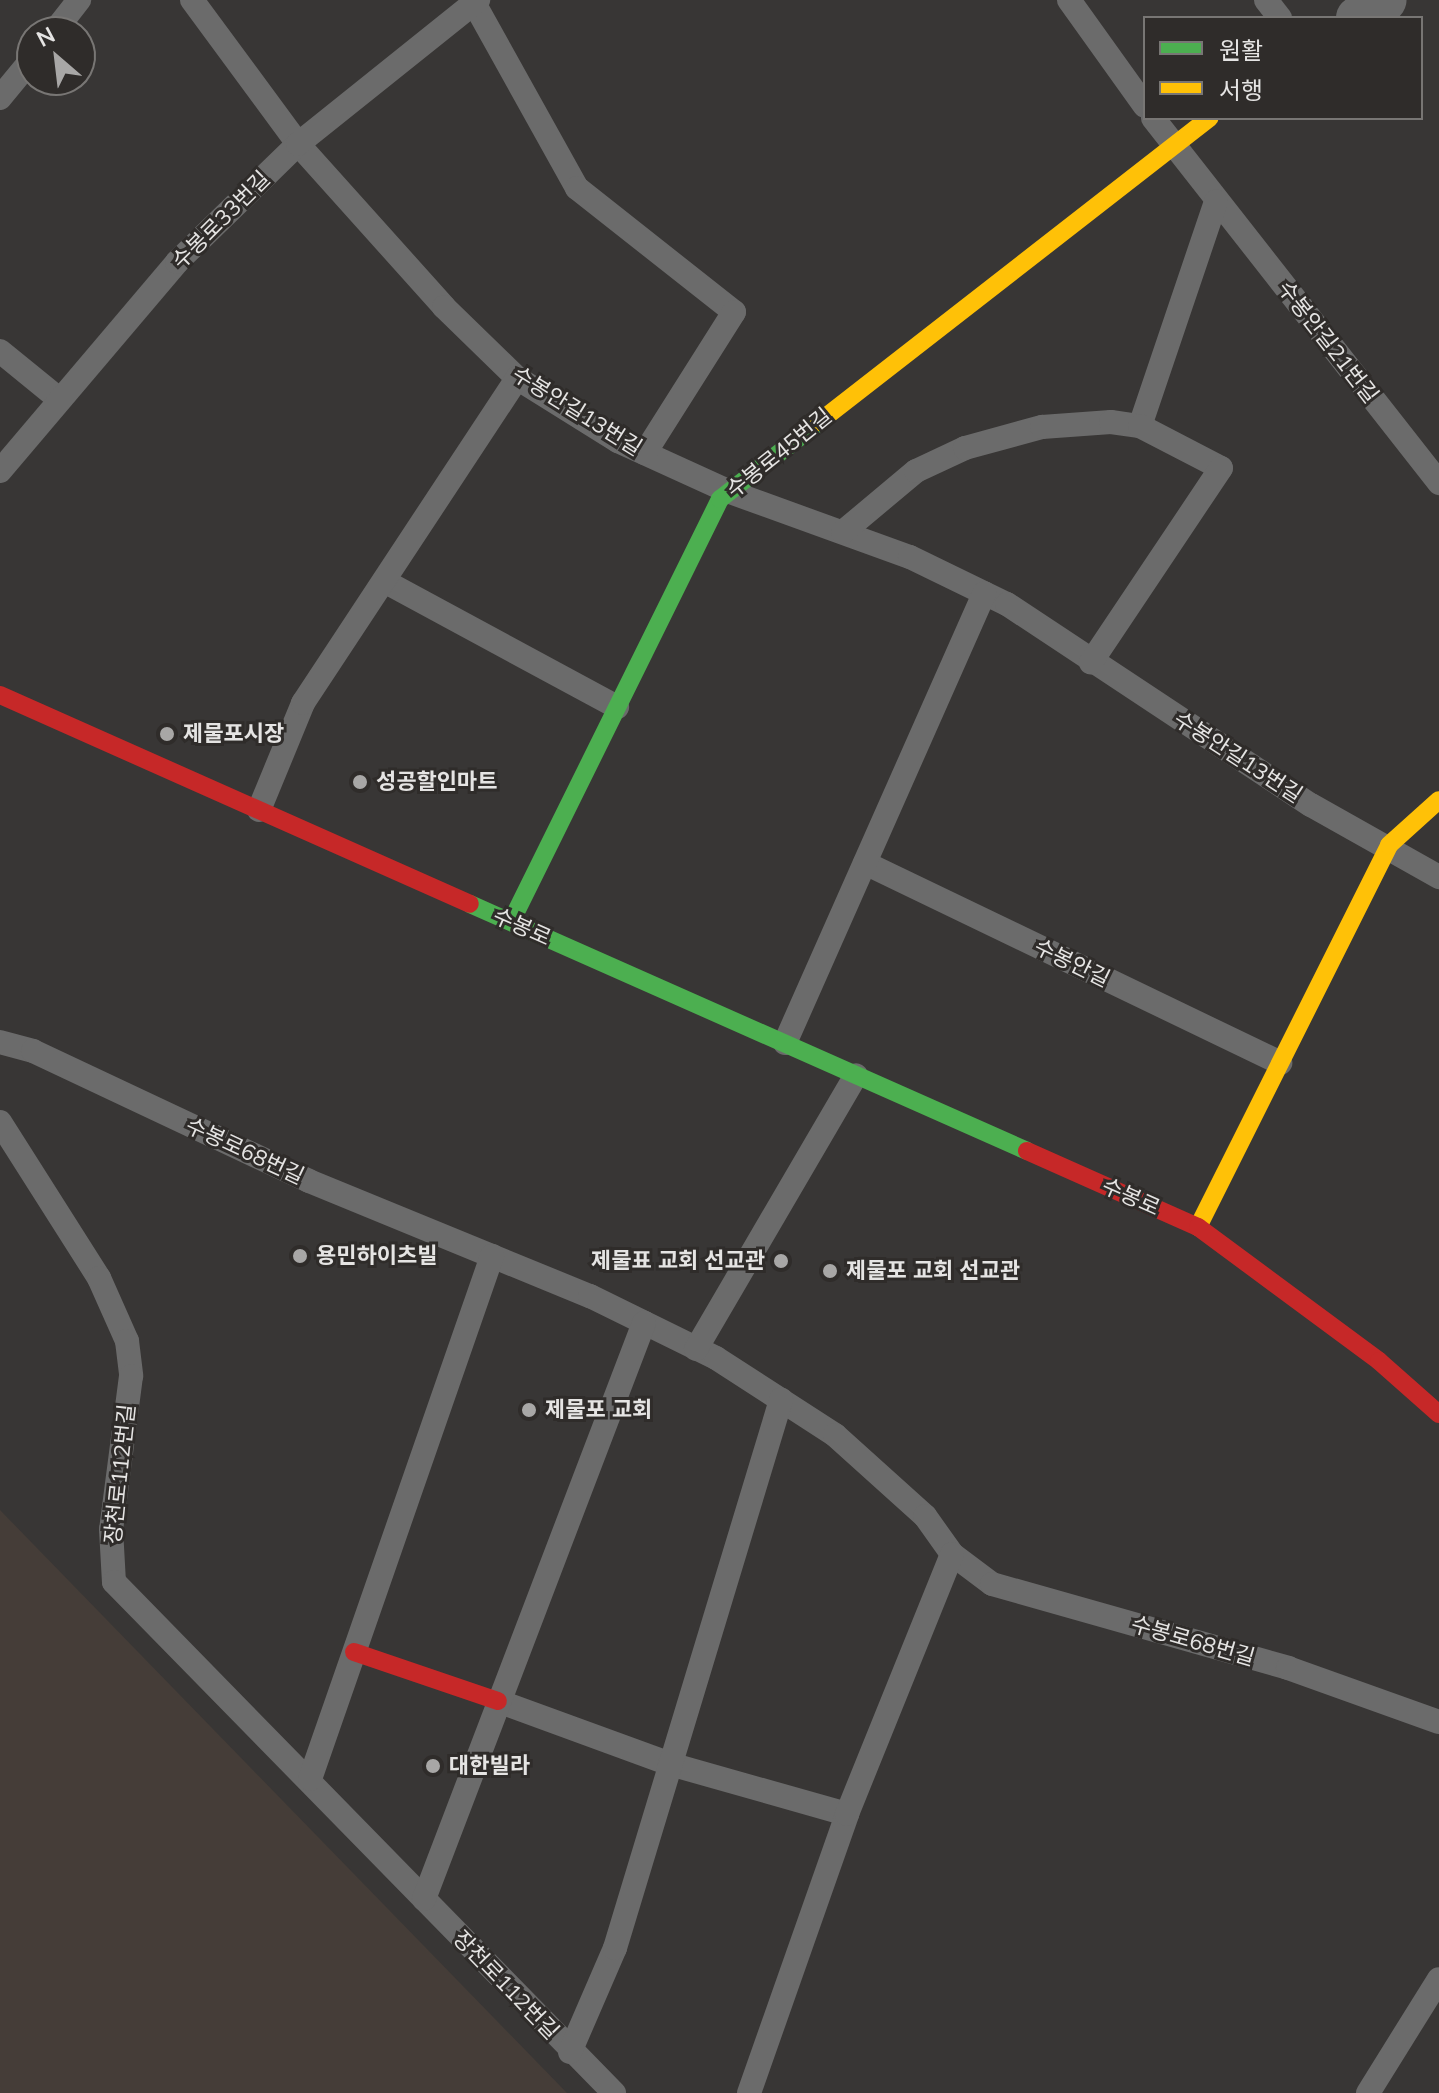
<!DOCTYPE html>
<html>
<head>
<meta charset="utf-8">
<style>
  body { margin:0 }
  #map { position:relative; width:1439px; height:2093px; overflow:hidden; background:#383635; font-family:Mulish,"Noto Sans KR",sans-serif }
  div>[style] { position:absolute }
  .built>* { inset:0; background:#453d38 }
  .lane>* { height:24px; margin:-12px; padding:0 12px; transform-origin:12px; border-radius:12px; background:#6b6b6b }
  .street>* { height:44px; margin:-22px; padding:0 22px; transform-origin:22px; border-radius:22px; background:#6b6b6b }
  .fast>* { height:18px; margin:-9px; padding:0 9px; transform-origin:9px; border-radius:9px; background:#4caf50 }
  .slow>* { height:18px; margin:-9px; padding:0 9px; transform-origin:9px; border-radius:9px; background:#ffc107 }
  .jam>* { height:18px; margin:-9px; padding:0 9px; transform-origin:9px; border-radius:9px; background:#c62828 }
  .dots>* { width:22px; height:22px; translate:-50% -50%; box-sizing:border-box; border:4px solid #2f2c2a; border-radius:50% }
  span { translate:-50% -50%; white-space:nowrap; text-align:center; line-height:1.15; -webkit-text-stroke:6px #2f2c2a; paint-order:stroke }
  .street-label { font-size:22px; color:#e5e4e3 }
  .poi-label { font-size:22px; color:#e5e4e3; font-weight:700 }
  .left { translate:0 -50%; text-align:left }
  .right { translate:-100% -50%; text-align:right }
  .legend { position:absolute; left:1143px; top:16px; width:280px; height:104px; box-sizing:border-box; background:#2f2c2a; border:2px solid #787674; margin:0; padding:10px 14px; list-style:none; font-size:24px; color:#e5e4e3 }
  .legend li { display:flex; align-items:center; gap:16px; height:40px }
  .legend b { width:40px; border:2px solid #787674 }
  .north { position:absolute; left:16px; top:16px; width:80px; height:80px; box-sizing:border-box; background:#2f2c2a; border:2px solid #787674; border-radius:50%; rotate:332deg; font-size:22px; font-weight:700; line-height:32px; text-align:center; color:#e5e4e3 }
  .north::after { content:''; display:block; margin:auto; width:28px; height:36px; background:#a8a7a6; clip-path:polygon(50% 0,100% 100%,50% 72%,0 100%) }
</style>
</head>
<body>
<div id="map">
  <div class="built">
    <div style="clip-path:polygon(0 1510px,567px 2093px,0 2093px)"></div>
  </div>
  <div class="lane">
    <div style="left:192px;top:0;width:179px;rotate:53.6deg"></div>
    <div style="left:298px;top:144px;width:219px;rotate:48.1deg"></div>
    <div style="left:444px;top:307px;width:102px;rotate:44.2deg"></div>
    <div style="left:517px;top:378px;width:119px;rotate:32deg"></div>
    <div style="left:618px;top:441px;width:123px;rotate:24.5deg"></div>
    <div style="left:730px;top:492px;width:191px;rotate:19.9deg"></div>
    <div style="left:910px;top:557px;width:108px;rotate:25.9deg"></div>
    <div style="left:1007px;top:604px;width:364px;rotate:33.5deg"></div>
    <div style="left:1311px;top:805px;width:147px;rotate:29.4deg"></div>
    <div style="left:1069px;top:0;width:130px;rotate:54.4deg"></div>
    <div style="left:1266px;top:0;width:23px;rotate:52deg"></div>
    <div style="left:474px;top:3px;width:212px;rotate:60.9deg"></div>
    <div style="left:577px;top:188px;width:200px;rotate:38.3deg"></div>
    <div style="left:734px;top:312px;width:167px;rotate:122.3deg"></div>
    <div style="left:54px;top:32px;width:41px;rotate:-52deg"></div>
    <div style="left:0;top:98px;width:50px;rotate:-50.6deg"></div>
    <div style="left:1153px;top:118px;width:464px;rotate:51.9deg"></div>
    <div style="left:0;top:351px;width:77px;rotate:39.2deg"></div>
    <div style="left:1140px;top:426px;width:237px;rotate:-71.3deg"></div>
    <div style="left:0;top:471px;width:274px;rotate:-49.7deg"></div>
    <div style="left:177px;top:262px;width:169px;rotate:-44.3deg"></div>
    <div style="left:298px;top:144px;width:231px;rotate:-38.7deg"></div>
    <div style="left:843px;top:532px;width:95px;rotate:-39.9deg"></div>
    <div style="left:916px;top:471px;width:54px;rotate:-25.1deg"></div>
    <div style="left:965px;top:448px;width:80px;rotate:-15.3deg"></div>
    <div style="left:1042px;top:427px;width:69px;rotate:-4.1deg"></div>
    <div style="left:1111px;top:422px;width:29px;rotate:8deg"></div>
    <div style="left:1140px;top:426px;width:91px;rotate:27.4deg"></div>
    <div style="left:1221px;top:468px;width:234px;rotate:123.8deg"></div>
    <div style="left:384px;top:581px;width:265px;rotate:28.4deg"></div>
    <div style="left:259px;top:810px;width:116px;rotate:-67.6deg"></div>
    <div style="left:303px;top:703px;width:389px;rotate:-56.6deg"></div>
    <div style="left:865px;top:863px;width:461px;rotate:25.7deg"></div>
    <div style="left:0;top:1042px;width:34px;rotate:15deg"></div>
    <div style="left:33px;top:1051px;width:305px;rotate:25.2deg"></div>
    <div style="left:309px;top:1181px;width:304px;rotate:22.3deg"></div>
    <div style="left:590px;top:1296px;width:140px;rotate:26.2deg"></div>
    <div style="left:716px;top:1358px;width:142px;rotate:32.9deg"></div>
    <div style="left:835px;top:1435px;width:121px;rotate:42deg"></div>
    <div style="left:925px;top:1516px;width:47px;rotate:54.6deg"></div>
    <div style="left:952px;top:1554px;width:50px;rotate:36.9deg"></div>
    <div style="left:992px;top:1584px;width:308px;rotate:15.8deg"></div>
    <div style="left:1288px;top:1668px;width:160px;rotate:19.7deg"></div>
    <div style="left:785px;top:1043px;width:492px;rotate:-66.1deg"></div>
    <div style="left:0;top:1122px;width:185px;rotate:57.6deg"></div>
    <div style="left:99px;top:1278px;width:69px;rotate:66deg"></div>
    <div style="left:127px;top:1341px;width:35px;rotate:83deg"></div>
    <div style="left:131px;top:1376px;width:154px;rotate:97.4deg"></div>
    <div style="left:111px;top:1529px;width:53px;rotate:86.8deg"></div>
    <div style="left:114px;top:1582px;width:715px;rotate:45.62deg"></div>
    <div style="left:696px;top:1349px;width:317px;rotate:-59.7deg"></div>
    <div style="left:498px;top:1701px;width:183px;rotate:20.1deg"></div>
    <div style="left:670px;top:1764px;width:184px;rotate:15.8deg"></div>
    <div style="left:310px;top:1779px;width:554px;rotate:-70.81deg"></div>
    <div style="left:424px;top:1899px;width:617px;rotate:-69.1deg"></div>
    <div style="left:570px;top:2052px;width:113px;rotate:-66.6deg"></div>
    <div style="left:615px;top:1948px;width:573px;rotate:-73.15deg"></div>
    <div style="left:749px;top:2093px;width:296px;rotate:-70.6deg"></div>
    <div style="left:847px;top:1814px;width:280px;rotate:-68deg"></div>
    <div style="left:1368px;top:2093px;width:134px;rotate:-58.1deg"></div>
  </div>
  <div class="street">
    <div style="left:1358px;top:18px;width:32px;rotate:-34deg"></div>
  </div>
  <div class="fast">
    <div style="left:470px;top:904px;width:609px;rotate:23.91deg"></div>
    <div style="left:511px;top:922px;width:472px;rotate:-63.7deg"></div>
    <div style="left:720px;top:499px;width:125px;rotate:-37.9deg"></div>
  </div>
  <div class="slow">
    <div style="left:819px;top:422px;width:495px;rotate:-37.9deg"></div>
    <div style="left:1198px;top:1227px;width:427px;rotate:-63.4deg"></div>
    <div style="left:1389px;top:845px;width:67px;rotate:-42deg"></div>
  </div>
  <div class="jam">
    <div style="left:0;top:695px;width:514px;rotate:23.97deg"></div>
    <div style="left:1027px;top:1151px;width:187px;rotate:24deg"></div>
    <div style="left:1198px;top:1227px;width:225px;rotate:36.5deg"></div>
    <div style="left:1379px;top:1361px;width:80px;rotate:41.5deg"></div>
    <div style="left:354px;top:1652px;width:152px;rotate:18.8deg"></div>
  </div>
  <div class="dots">
    <div style="left:167px;top:734px;background:#a8a7a6"></div>
    <div style="left:360px;top:782px;background:#a8a7a6"></div>
    <div style="left:300px;top:1256px;background:#a8a7a6"></div>
    <div style="left:781px;top:1261px;background:#a8a7a6"></div>
    <div style="left:830px;top:1271px;background:#a8a7a6"></div>
    <div style="left:529px;top:1410px;background:#a8a7a6"></div>
    <div style="left:433px;top:1766px;background:#a8a7a6"></div>
  </div>
  <div class="street-label">
    <span style="left:221px;top:220px;rotate:-45deg">수봉로33번길</span>
    <span style="left:1328px;top:342px;rotate:52deg">수봉안길21번길</span>
    <span style="left:577px;top:411px;rotate:32deg">수봉안길13번길</span>
    <span style="left:779px;top:453px;rotate:-39deg">수봉로45번길</span>
    <span style="left:1238px;top:757px;rotate:33deg">수봉안길13번길</span>
    <span style="left:522px;top:927px;rotate:24deg">수봉로</span>
    <span style="left:1072px;top:963px;rotate:26deg">수봉안길</span>
    <span style="left:245px;top:1151px;rotate:25deg">수봉로68번길</span>
    <span style="left:1131px;top:1197px;rotate:24deg">수봉로</span>
    <span style="left:120px;top:1474px;rotate:-84deg">장천로112번길</span>
    <span style="left:1193px;top:1641px;rotate:16deg">수봉로68번길</span>
    <span style="left:506px;top:1985px;rotate:46deg">장천로112번길</span>
  </div>
  <div class="poi-label">
    <span class="left" style="left:183px;top:734px">제물포시장</span>
    <span class="left" style="left:376px;top:782px">성공할인마트</span>
    <span class="left" style="left:316px;top:1256px">용민하이츠빌</span>
    <span class="right" style="left:765px;top:1261px">제물표 교회 선교관</span>
    <span class="left" style="left:846px;top:1271px">제물포 교회 선교관</span>
    <span class="left" style="left:545px;top:1410px">제물포 교회</span>
    <span class="left" style="left:449px;top:1766px">대한빌라</span>
  </div>
  <ul class="legend">
  <li><b style="height:10px;background:#4caf50"></b>원활</li>
  <li><b style="height:10px;background:#ffc107"></b>서행</li>
  </ul>
  <div class="north">N</div>
</div>
</body>
</html>
